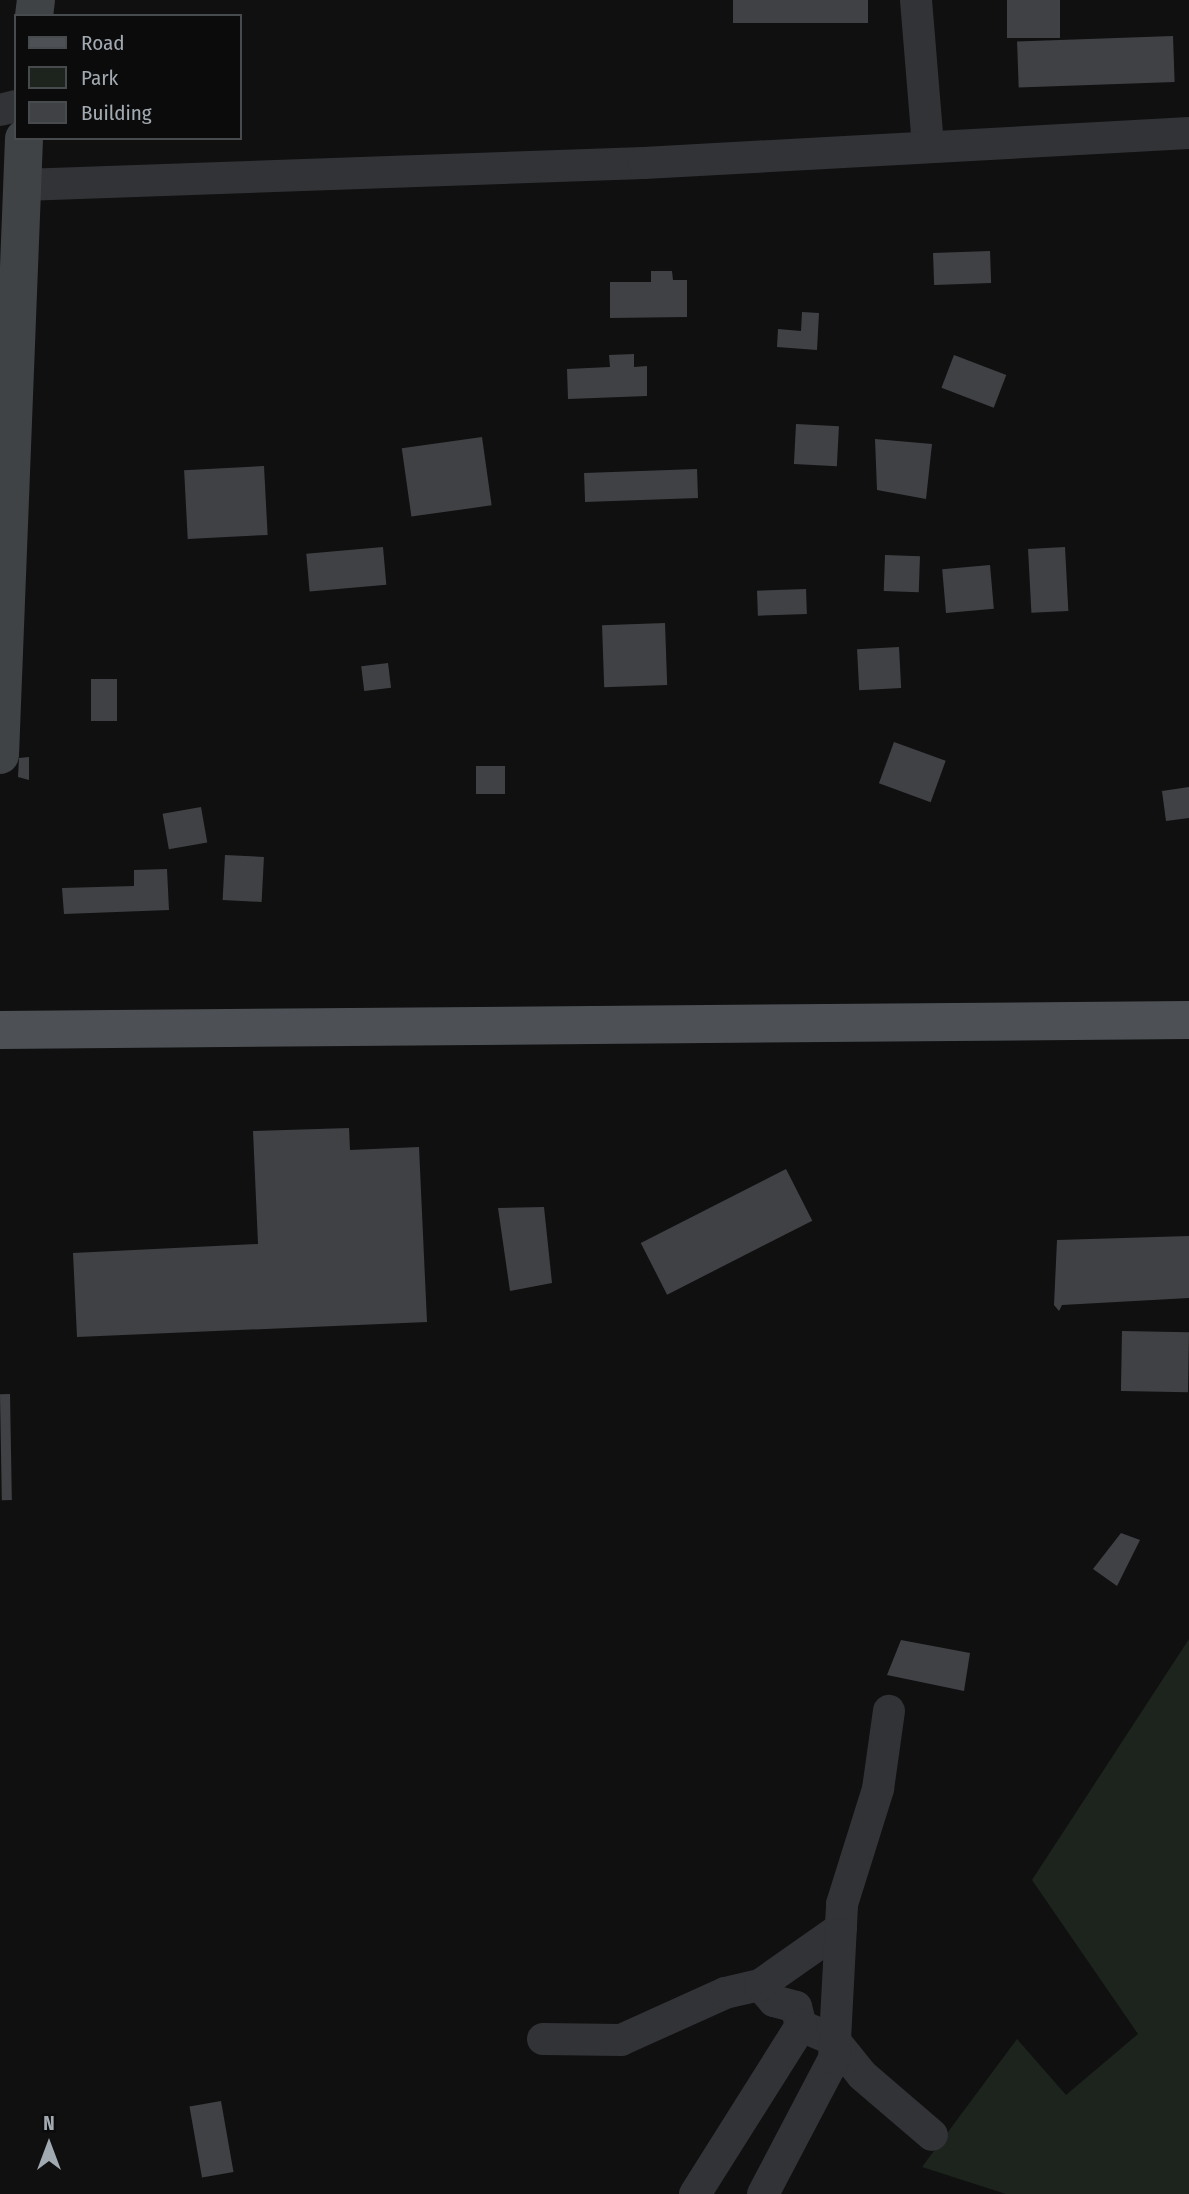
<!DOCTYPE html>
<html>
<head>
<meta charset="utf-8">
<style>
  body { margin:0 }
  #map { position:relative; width:1189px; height:2194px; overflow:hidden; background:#101011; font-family:"Fira Sans Condensed",sans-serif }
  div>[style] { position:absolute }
  .green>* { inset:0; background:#1d241d }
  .building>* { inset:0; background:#3f4144; transform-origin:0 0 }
  .street>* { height:32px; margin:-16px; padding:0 16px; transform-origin:16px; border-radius:16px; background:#313336 }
  .secondary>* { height:38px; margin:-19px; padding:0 19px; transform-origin:19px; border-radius:19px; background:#3f4346 }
  .primary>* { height:38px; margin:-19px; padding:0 19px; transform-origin:19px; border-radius:19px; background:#4d5155 }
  span { translate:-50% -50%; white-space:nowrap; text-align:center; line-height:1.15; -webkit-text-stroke:7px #0b0b0c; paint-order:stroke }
  .legend { position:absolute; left:14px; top:14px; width:228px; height:126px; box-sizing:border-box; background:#0b0b0c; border:2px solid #474b4e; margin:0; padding:9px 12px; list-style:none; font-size:21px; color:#a2aab1 }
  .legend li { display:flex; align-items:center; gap:14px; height:35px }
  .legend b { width:35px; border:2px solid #474b4e }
  .north { position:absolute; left:14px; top:2110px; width:70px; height:70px; -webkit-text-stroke:5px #0b0b0c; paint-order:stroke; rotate:0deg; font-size:19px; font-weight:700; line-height:28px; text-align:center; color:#a2aab1 }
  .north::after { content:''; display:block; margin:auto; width:24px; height:32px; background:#a2aab1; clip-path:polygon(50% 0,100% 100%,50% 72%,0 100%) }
</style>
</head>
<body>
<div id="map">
  <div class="green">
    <div style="clip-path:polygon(1189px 1639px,1189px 2194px,1006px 2194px,922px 2167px,1017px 2039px,1066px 2095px,1138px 2034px,1032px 1880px)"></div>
  </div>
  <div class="building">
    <div style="left:733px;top:0;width:135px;height:23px"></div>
    <div style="left:1007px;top:0;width:53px;height:38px"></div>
    <div style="left:1173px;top:36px;width:46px;height:156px;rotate:88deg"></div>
    <div style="left:990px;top:251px;width:32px;height:57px;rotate:88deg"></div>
    <div style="clip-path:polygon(651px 271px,672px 271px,673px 280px,687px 280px,687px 317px,610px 318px,610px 282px,651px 282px)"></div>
    <div style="clip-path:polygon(802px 312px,819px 313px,817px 350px,777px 347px,778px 329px,801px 331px)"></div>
    <div style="clip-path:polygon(634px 354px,634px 367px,647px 366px,647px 396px,568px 399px,567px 369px,610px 367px,609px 355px)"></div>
    <div style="left:954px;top:355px;width:56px;height:35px;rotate:21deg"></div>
    <div style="left:796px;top:424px;width:43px;height:40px;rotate:3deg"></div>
    <div style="left:482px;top:437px;width:69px;height:81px;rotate:82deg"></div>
    <div style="clip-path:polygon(875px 439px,932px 444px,926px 499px,877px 490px)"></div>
    <div style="left:264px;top:466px;width:69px;height:80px;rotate:87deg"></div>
    <div style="left:697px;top:469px;width:29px;height:113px;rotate:88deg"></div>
    <div style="left:383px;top:547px;width:38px;height:77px;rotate:85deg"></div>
    <div style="left:1065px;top:547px;width:64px;height:37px;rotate:87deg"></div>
    <div style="left:885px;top:555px;width:35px;height:36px;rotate:2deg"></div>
    <div style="left:990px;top:565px;width:44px;height:48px;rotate:85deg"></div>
    <div style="left:806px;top:589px;width:25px;height:49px;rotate:88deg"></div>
    <div style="left:665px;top:623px;width:62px;height:63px;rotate:88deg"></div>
    <div style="left:899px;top:647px;width:41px;height:42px;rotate:87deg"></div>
    <div style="left:388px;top:663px;width:25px;height:27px;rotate:83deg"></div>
    <div style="left:91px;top:679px;width:26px;height:42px"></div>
    <div style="left:894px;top:742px;width:55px;height:44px;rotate:20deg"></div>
    <div style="clip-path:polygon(29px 757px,29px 780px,18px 777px,19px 758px)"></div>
    <div style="left:476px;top:766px;width:29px;height:28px"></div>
    <div style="clip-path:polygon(1189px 787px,1189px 818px,1166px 821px,1162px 791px)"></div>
    <div style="left:201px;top:807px;width:36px;height:39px;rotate:80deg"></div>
    <div style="left:225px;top:855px;width:39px;height:45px;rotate:3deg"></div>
    <div style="clip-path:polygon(167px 869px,169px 910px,64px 914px,62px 888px,134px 886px,134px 870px)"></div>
    <div style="clip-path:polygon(349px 1128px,350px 1150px,419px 1147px,427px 1322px,77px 1337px,73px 1253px,258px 1244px,253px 1131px)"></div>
    <div style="left:786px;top:1169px;width:58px;height:163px;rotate:63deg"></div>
    <div style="clip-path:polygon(544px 1207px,552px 1283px,510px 1291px,498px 1208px)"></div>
    <div style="clip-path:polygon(1189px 1236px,1189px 1298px,1062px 1305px,1059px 1311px,1054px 1305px,1057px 1240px)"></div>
    <div style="left:1122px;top:1331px;width:67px;height:60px;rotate:1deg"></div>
    <div style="left:10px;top:1394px;width:106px;height:10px;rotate:89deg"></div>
    <div style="clip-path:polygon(1121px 1533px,1140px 1540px,1117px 1586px,1093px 1569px)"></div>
    <div style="clip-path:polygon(901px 1640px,970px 1653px,964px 1691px,887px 1675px)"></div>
    <div style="left:221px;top:2101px;width:72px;height:32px;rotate:80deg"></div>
  </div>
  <div class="street">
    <div style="left:916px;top:0;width:147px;rotate:85.3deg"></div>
    <div style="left:0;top:110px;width:16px;rotate:-14deg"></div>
    <div style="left:23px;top:185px;width:621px;rotate:-2.03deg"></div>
    <div style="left:644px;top:163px;width:546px;rotate:-3.15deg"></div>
    <div style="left:760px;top:1985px;width:21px;rotate:49deg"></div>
    <div style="left:774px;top:2001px;width:23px;rotate:15deg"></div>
    <div style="left:796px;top:2007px;width:20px;rotate:75deg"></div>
    <div style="left:801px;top:2026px;width:36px;rotate:23deg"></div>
    <div style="left:834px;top:2040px;width:45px;rotate:51.3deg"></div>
    <div style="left:862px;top:2075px;width:92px;rotate:40.6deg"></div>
    <div style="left:543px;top:2039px;width:78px;rotate:0.7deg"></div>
    <div style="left:621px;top:2040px;width:114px;rotate:-24.3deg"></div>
    <div style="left:725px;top:1993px;width:36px;rotate:-13deg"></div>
    <div style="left:760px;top:1985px;width:99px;rotate:-35.1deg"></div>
    <div style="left:695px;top:2194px;width:199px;rotate:-57.8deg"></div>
    <div style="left:763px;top:2194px;width:153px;rotate:-62.3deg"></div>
    <div style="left:834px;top:2059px;width:155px;rotate:-87deg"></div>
    <div style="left:842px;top:1904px;width:121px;rotate:-72.6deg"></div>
    <div style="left:878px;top:1789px;width:79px;rotate:-82deg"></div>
  </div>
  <div class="secondary">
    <div style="left:34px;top:16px;width:16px;rotate:-83deg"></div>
    <div style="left:0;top:755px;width:617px;rotate:-87.77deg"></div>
  </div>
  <div class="primary">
    <div style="left:0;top:1030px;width:1189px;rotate:-0.48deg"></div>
  </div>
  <ul class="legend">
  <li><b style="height:9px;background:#4d5155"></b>Road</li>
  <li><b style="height:19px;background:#1d241d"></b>Park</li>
  <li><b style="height:19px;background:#3f4144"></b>Building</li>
  </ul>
  <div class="north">N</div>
</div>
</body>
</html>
